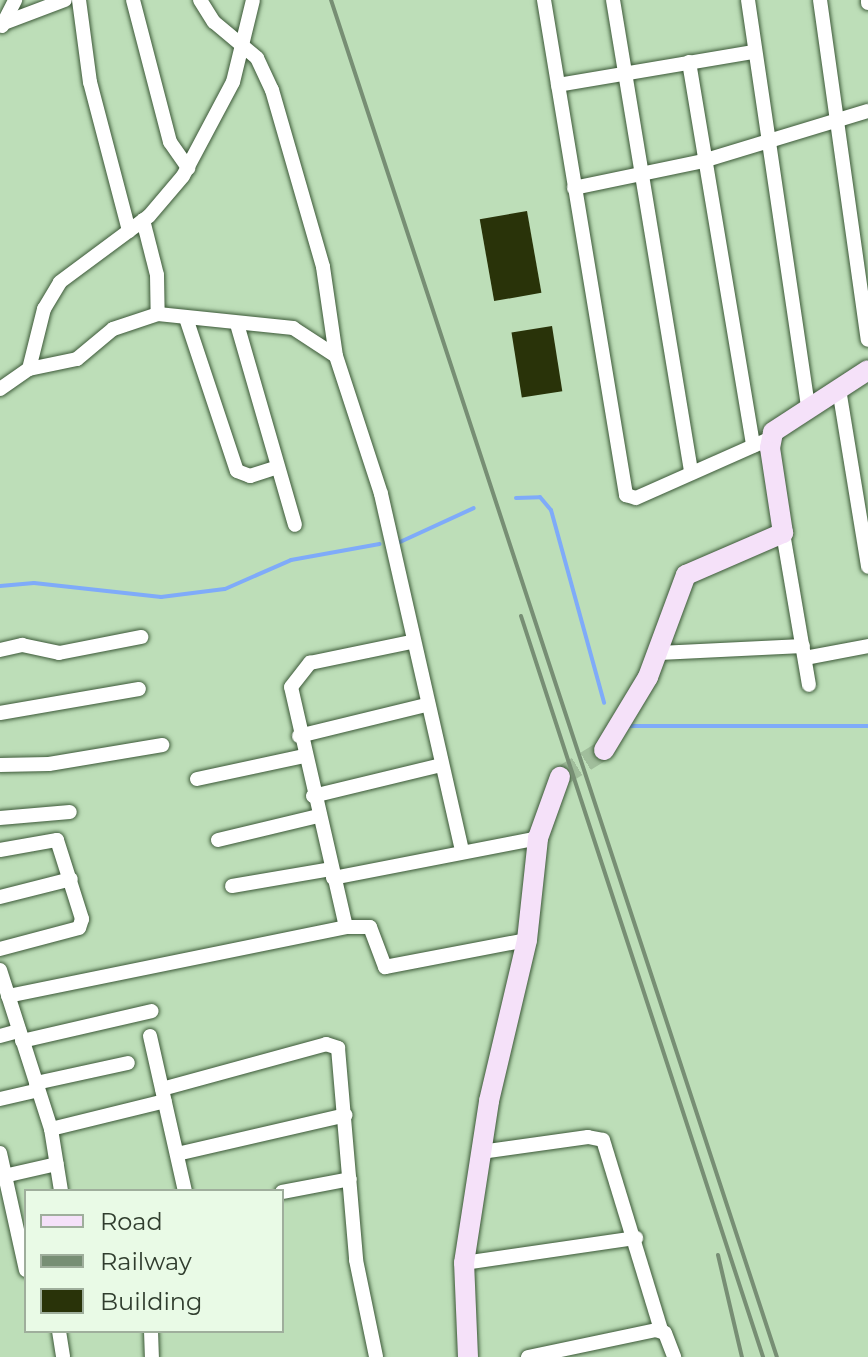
<!DOCTYPE html>
<html>
<head>
<meta charset="utf-8">
<style>
  body { margin:0 }
  #map { position:relative; width:868px; height:1357px; overflow:hidden; background:#bddeb8; font-family:Montserrat,sans-serif }
  div>[style] { position:absolute }
  .stream>* { height:4px; margin:-2px; padding:0 2px; transform-origin:2px; border-radius:2px; background:#7fabf9 }
  .building>* { inset:0; background:#293309; transform-origin:0 0 }
  .secondary-tunnel>* { height:20px; margin-top:-10px; transform-origin:0; background:repeating-linear-gradient(90deg,#a1be9c 0 20px,transparent 0 30px) }
  .roads { filter:drop-shadow(0 0 2px #3c5938) drop-shadow(0 0 2px #3c5938) }
  .street>* { height:14px; margin:-7px; padding:0 7px; transform-origin:7px; border-radius:7px; background:#fff }
  .secondary>* { height:20px; margin:-10px; padding:0 10px; transform-origin:10px; border-radius:10px; background:#f5e1f9 }
  .rail>* { height:4px; margin:-2px; padding:0 2px; transform-origin:2px; border-radius:2px; background:#778e74 }
  span { translate:-50% -50%; white-space:nowrap; text-align:center; line-height:1.15; -webkit-text-stroke:8px #e9fae6; paint-order:stroke }
  .legend { position:absolute; left:24px; top:1189px; width:260px; height:144px; box-sizing:border-box; background:#e9fae6; border:2px solid #9fae9c; margin:0; padding:10px 14px; list-style:none; font-size:24px; color:#303d2e }
  .legend li { display:flex; align-items:center; gap:16px; height:40px }
  .legend b { width:40px; border:2px solid #9fae9c }
</style>
</head>
<body>
<div id="map">
  <div class="stream">
    <div style="left:516px;top:498px;width:24px;rotate:-2deg"></div>
    <div style="left:540px;top:497px;width:17px;rotate:50deg"></div>
    <div style="left:551px;top:510px;width:200px;rotate:74.6deg"></div>
    <div style="left:400px;top:542px;width:81px;rotate:-24.7deg"></div>
    <div style="left:0;top:586px;width:34px;rotate:-5deg"></div>
    <div style="left:34px;top:583px;width:128px;rotate:6.3deg"></div>
    <div style="left:161px;top:597px;width:64px;rotate:-7.1deg"></div>
    <div style="left:225px;top:589px;width:72px;rotate:-23.7deg"></div>
    <div style="left:291px;top:560px;width:90px;rotate:-10.2deg"></div>
    <div style="left:630px;top:726px;width:238px"></div>
  </div>
  <div class="building">
    <div style="left:527px;top:211px;width:83px;height:48px;rotate:80deg"></div>
    <div style="left:552px;top:326px;width:66px;height:41px;rotate:81deg"></div>
  </div>
  <div class="secondary-tunnel">
    <div style="left:560px;top:777px;width:52px;rotate:-31.5deg"></div>
  </div>
  <div class="roads">
    <div class="street">
      <div style="left:79px;top:0;width:83px;rotate:82.4deg"></div>
      <div style="left:90px;top:82px;width:154px;rotate:75.3deg"></div>
      <div style="left:133px;top:0;width:147px;rotate:75.4deg"></div>
      <div style="left:170px;top:142px;width:32px;rotate:55deg"></div>
      <div style="left:200px;top:0;width:26px;rotate:58deg"></div>
      <div style="left:214px;top:22px;width:56px;rotate:39.9deg"></div>
      <div style="left:257px;top:58px;width:35px;rotate:65deg"></div>
      <div style="left:272px;top:90px;width:184px;rotate:73.9deg"></div>
      <div style="left:323px;top:267px;width:90px;rotate:81.7deg"></div>
      <div style="left:336px;top:356px;width:145px;rotate:71.9deg"></div>
      <div style="left:381px;top:494px;width:365px;rotate:77.2deg"></div>
      <div style="left:544px;top:0;width:502px;rotate:80.59deg"></div>
      <div style="left:626px;top:495px;width:10px;rotate:17deg"></div>
      <div style="left:636px;top:498px;width:145px;rotate:-23.9deg"></div>
      <div style="left:613px;top:0;width:479px;rotate:80.6deg"></div>
      <div style="left:748px;top:0;width:411px;rotate:81.6deg"></div>
      <div style="left:820px;top:0;width:343px;rotate:82deg"></div>
      <div style="left:868px;top:0;width:3px;rotate:90deg"></div>
      <div style="left:4px;top:23px;width:65px;rotate:-20.7deg"></div>
      <div style="left:2px;top:26px;width:29px;rotate:-63deg"></div>
      <div style="left:689px;top:62px;width:389px;rotate:80.5deg"></div>
      <div style="left:558px;top:85px;width:199px;rotate:-9.6deg"></div>
      <div style="left:574px;top:188px;width:132px;rotate:-11.8deg"></div>
      <div style="left:703px;top:161px;width:172px;rotate:-16.9deg"></div>
      <div style="left:143px;top:220px;width:57px;rotate:75.7deg"></div>
      <div style="left:157px;top:275px;width:39px;rotate:89deg"></div>
      <div style="left:186px;top:318px;width:161px;rotate:71.6deg"></div>
      <div style="left:237px;top:471px;width:14px;rotate:21deg"></div>
      <div style="left:250px;top:476px;width:29px;rotate:-18deg"></div>
      <div style="left:237px;top:324px;width:209px;rotate:73.9deg"></div>
      <div style="left:29px;top:369px;width:49px;rotate:-11.8deg"></div>
      <div style="left:77px;top:359px;width:47px;rotate:-39.8deg"></div>
      <div style="left:113px;top:329px;width:47px;rotate:-18.4deg"></div>
      <div style="left:158px;top:314px;width:136px;rotate:5.9deg"></div>
      <div style="left:293px;top:328px;width:51px;rotate:33.1deg"></div>
      <div style="left:0;top:389px;width:35px;rotate:-35deg"></div>
      <div style="left:29px;top:369px;width:62px;rotate:-76deg"></div>
      <div style="left:44px;top:309px;width:31px;rotate:-59deg"></div>
      <div style="left:60px;top:282px;width:111px;rotate:-36.6deg"></div>
      <div style="left:149px;top:216px;width:52px;rotate:-49.6deg"></div>
      <div style="left:183px;top:176px;width:106px;rotate:-62deg"></div>
      <div style="left:233px;top:82px;width:84px;rotate:-76.3deg"></div>
      <div style="left:839px;top:389px;width:180px;rotate:80.7deg"></div>
      <div style="left:783px;top:533px;width:154px;rotate:80.3deg"></div>
      <div style="left:0;top:650px;width:23px;rotate:-13deg"></div>
      <div style="left:22px;top:645px;width:38px;rotate:12deg"></div>
      <div style="left:59px;top:653px;width:84px;rotate:-11deg"></div>
      <div style="left:659px;top:653px;width:144px;rotate:-2.8deg"></div>
      <div style="left:805px;top:658px;width:64px;rotate:-10.8deg"></div>
      <div style="left:0;top:713px;width:141px;rotate:-9.8deg"></div>
      <div style="left:299px;top:736px;width:131px;rotate:-13.7deg"></div>
      <div style="left:0;top:765px;width:49px;rotate:-1.2deg"></div>
      <div style="left:49px;top:764px;width:115px;rotate:-9.5deg"></div>
      <div style="left:197px;top:779px;width:109px;rotate:-12.1deg"></div>
      <div style="left:313px;top:796px;width:132px;rotate:-13.6deg"></div>
      <div style="left:0;top:818px;width:70px;rotate:-4.9deg"></div>
      <div style="left:218px;top:840px;width:103px;rotate:-13.5deg"></div>
      <div style="left:0;top:850px;width:58px;rotate:-10deg"></div>
      <div style="left:57px;top:840px;width:83px;rotate:72.4deg"></div>
      <div style="left:82px;top:919px;width:9px;rotate:108deg"></div>
      <div style="left:79px;top:928px;width:82px;rotate:165.1deg"></div>
      <div style="left:333px;top:878px;width:209px;rotate:-11deg"></div>
      <div style="left:232px;top:886px;width:100px;rotate:-9.7deg"></div>
      <div style="left:0;top:897px;width:73px;rotate:-14.2deg"></div>
      <div style="left:346px;top:927px;width:246px;rotate:-102.9deg"></div>
      <div style="left:291px;top:687px;width:31px;rotate:-52deg"></div>
      <div style="left:310px;top:663px;width:103px;rotate:-11.7deg"></div>
      <div style="left:0;top:970px;width:167px;rotate:72.2deg"></div>
      <div style="left:51px;top:1129px;width:63px;rotate:80.8deg"></div>
      <div style="left:8px;top:996px;width:345px;rotate:-11.5deg"></div>
      <div style="left:346px;top:927px;width:24px"></div>
      <div style="left:370px;top:927px;width:43px;rotate:69.4deg"></div>
      <div style="left:385px;top:967px;width:145px;rotate:-10.8deg"></div>
      <div style="left:0;top:1036px;width:20px;rotate:-15deg"></div>
      <div style="left:150px;top:1036px;width:159px;rotate:77.3deg"></div>
      <div style="left:22px;top:1041px;width:133px;rotate:-13deg"></div>
      <div style="left:36px;top:1083px;width:94px;rotate:-12.3deg"></div>
      <div style="left:162px;top:1089px;width:170px;rotate:-15.3deg"></div>
      <div style="left:326px;top:1044px;width:13px;rotate:18deg"></div>
      <div style="left:338px;top:1048px;width:213px;rotate:85.1deg"></div>
      <div style="left:356px;top:1260px;width:99px;rotate:78.3deg"></div>
      <div style="left:0;top:1099px;width:39px;rotate:-13deg"></div>
      <div style="left:51px;top:1129px;width:117px;rotate:-13.8deg"></div>
      <div style="left:481px;top:1152px;width:108px;rotate:-8deg"></div>
      <div style="left:588px;top:1137px;width:15px;rotate:11deg"></div>
      <div style="left:603px;top:1140px;width:199px;rotate:73deg"></div>
      <div style="left:0;top:1153px;width:120px;rotate:77.5deg"></div>
      <div style="left:177px;top:1154px;width:173px;rotate:-13deg"></div>
      <div style="left:4px;top:1176px;width:54px;rotate:-12.8deg"></div>
      <div style="left:282px;top:1192px;width:69px;rotate:-10.8deg"></div>
      <div style="left:464px;top:1263px;width:174px;rotate:-8.3deg"></div>
      <div style="left:59px;top:1331px;width:26px;rotate:81deg"></div>
      <div style="left:151px;top:1331px;width:26px;rotate:88deg"></div>
      <div style="left:528px;top:1357px;width:131px;rotate:-11.9deg"></div>
      <div style="left:656px;top:1330px;width:9px;rotate:18deg"></div>
      <div style="left:665px;top:1333px;width:26px;rotate:69deg"></div>
    </div>
    <div class="secondary">
      <div style="left:604px;top:750px;width:85px;rotate:-58.9deg"></div>
      <div style="left:648px;top:677px;width:109px;rotate:-69.6deg"></div>
      <div style="left:686px;top:575px;width:106px;rotate:-23.4deg"></div>
      <div style="left:783px;top:533px;width:86px;rotate:-98.7deg"></div>
      <div style="left:770px;top:448px;width:16px;rotate:-79deg"></div>
      <div style="left:773px;top:432px;width:113px;rotate:-33.1deg"></div>
      <div style="left:468px;top:1357px;width:94px;rotate:-92.4deg"></div>
      <div style="left:464px;top:1263px;width:164px;rotate:-81.2deg"></div>
      <div style="left:489px;top:1101px;width:165px;rotate:-76.7deg"></div>
      <div style="left:527px;top:940px;width:103px;rotate:-83.8deg"></div>
      <div style="left:538px;top:838px;width:65px;rotate:-70.2deg"></div>
    </div>
  </div>
  <div class="rail">
    <div style="left:331px;top:0;width:1428px;rotate:71.81deg"></div>
    <div style="left:521px;top:616px;width:780px;rotate:71.91deg"></div>
    <div style="left:718px;top:1255px;width:105px;rotate:76.8deg"></div>
  </div>
  <ul class="legend">
  <li><b style="height:10px;background:#f5e1f9"></b>Road</li>
  <li><b style="height:10px;background:#778e74"></b>Railway</li>
  <li><b style="height:22px;background:#293309"></b>Building</li>
  </ul>
</div>
</body>
</html>
